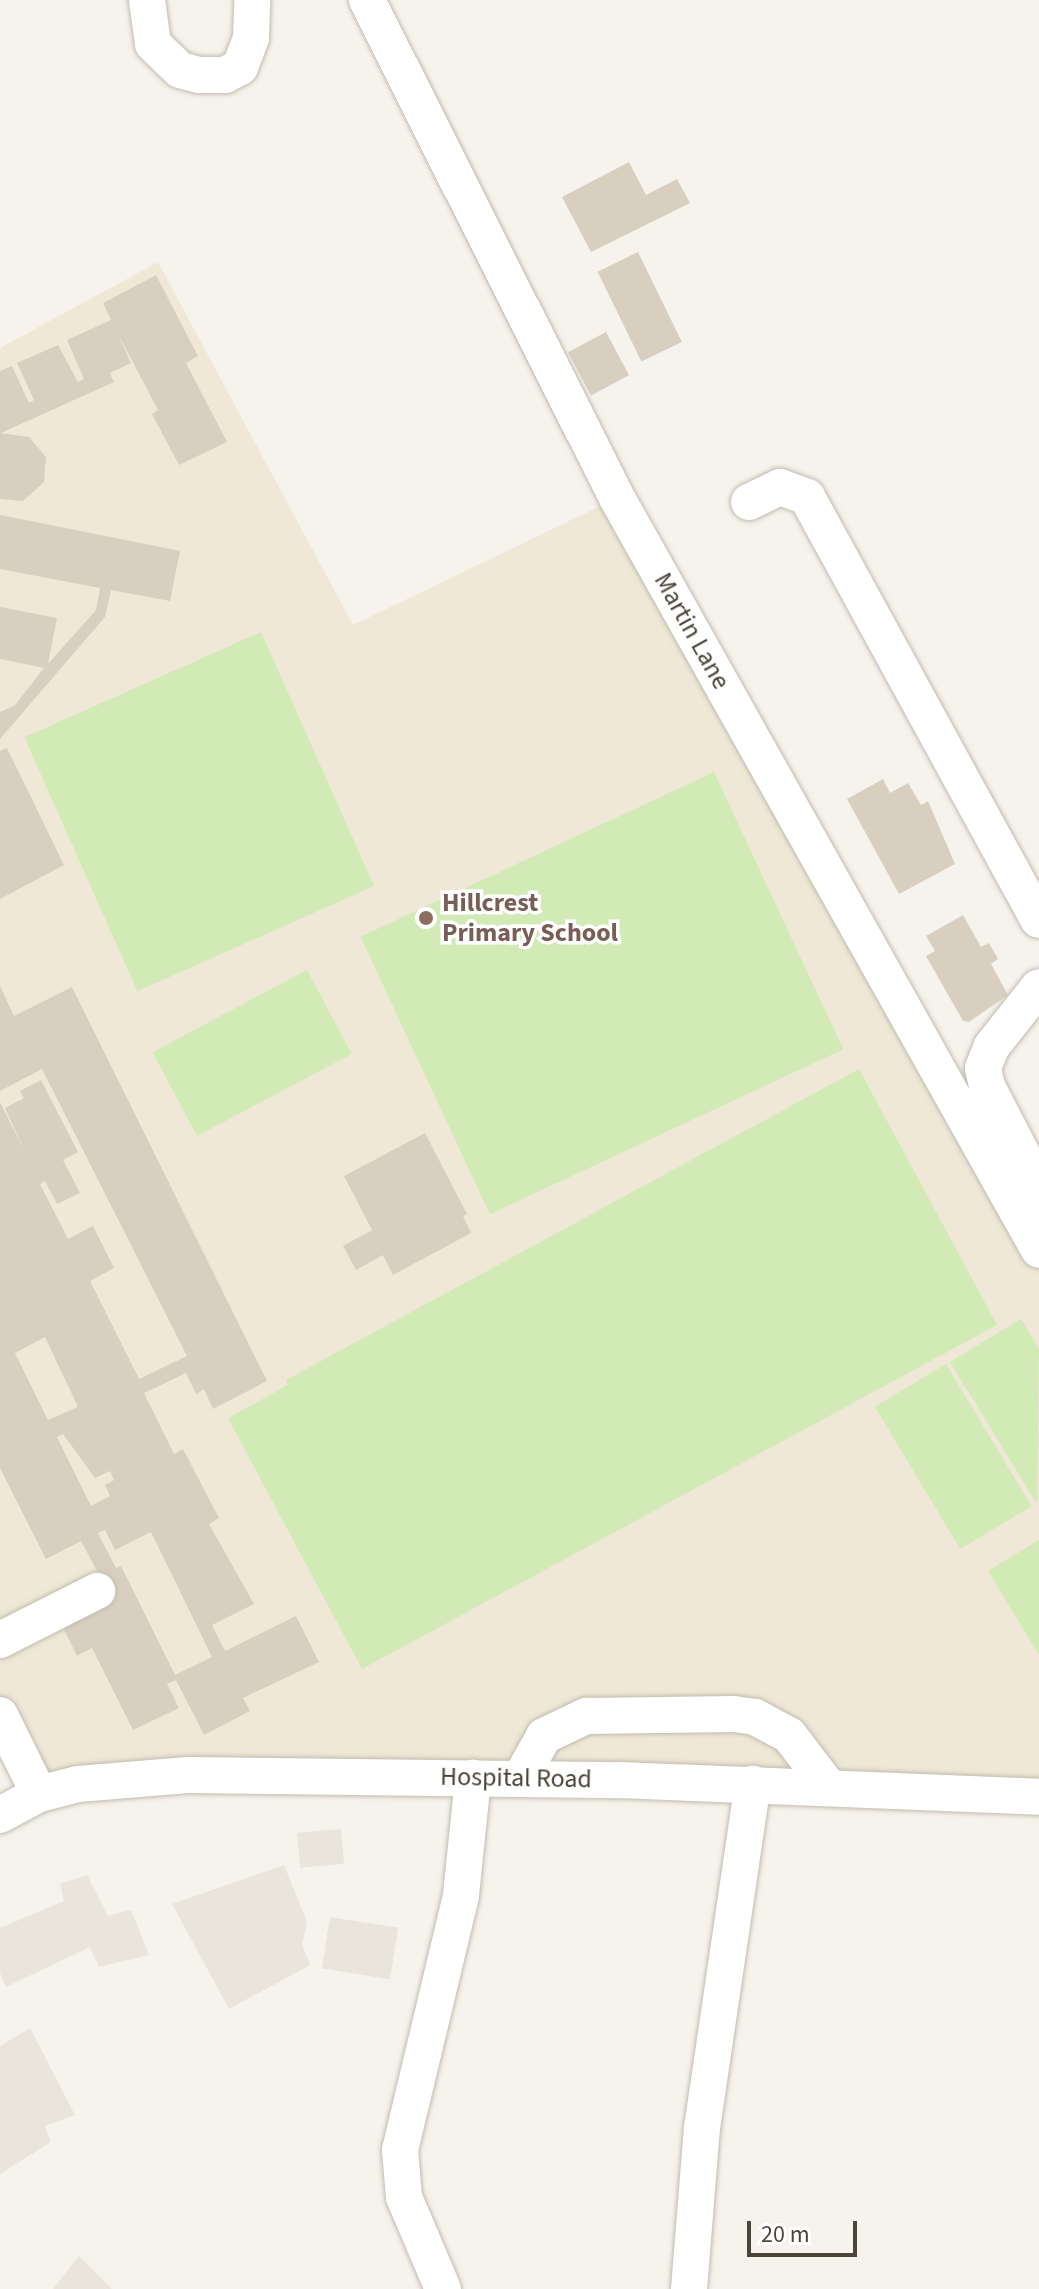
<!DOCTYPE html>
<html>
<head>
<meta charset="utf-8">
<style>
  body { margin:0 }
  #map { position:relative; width:1039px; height:2289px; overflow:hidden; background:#f6f3ec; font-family:"Source Sans 3",sans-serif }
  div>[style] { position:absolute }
  .residential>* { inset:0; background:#eae5da; transform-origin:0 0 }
  .education>* { inset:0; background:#efe8d6 }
  .green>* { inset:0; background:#d2eab5; transform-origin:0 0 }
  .building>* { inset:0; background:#d8cfc1; transform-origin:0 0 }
  .roads { filter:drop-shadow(0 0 2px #c2bbae) drop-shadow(0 0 2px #c2bbae) }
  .minor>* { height:36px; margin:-18px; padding:0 18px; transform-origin:18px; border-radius:18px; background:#fff }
  .dots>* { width:22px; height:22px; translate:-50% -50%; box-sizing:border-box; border:4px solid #fff; border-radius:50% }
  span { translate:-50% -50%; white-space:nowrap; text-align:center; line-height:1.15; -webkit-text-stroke:7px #fff; paint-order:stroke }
  .street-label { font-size:26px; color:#4b4439 }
  .education-label { font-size:26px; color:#785e54; font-weight:700 }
  .left { translate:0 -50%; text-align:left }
  .scale { position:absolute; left:747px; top:2221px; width:110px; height:36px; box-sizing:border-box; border:4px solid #4b4439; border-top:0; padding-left:10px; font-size:24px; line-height:28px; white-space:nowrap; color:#4b4439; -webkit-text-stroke:6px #fff; paint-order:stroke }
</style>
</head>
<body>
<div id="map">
  <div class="residential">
    <div style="left:341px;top:1829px;width:35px;height:44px;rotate:85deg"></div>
    <div style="clip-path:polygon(284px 1865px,307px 1922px,302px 1944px,310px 1965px,229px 2009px,172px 1904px)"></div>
    <div style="clip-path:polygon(87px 1875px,108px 1916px,131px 1910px,149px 1955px,99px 1967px,90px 1947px,6px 1987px,0 1973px,0 1928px,64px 1901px,60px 1884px)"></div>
    <div style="left:330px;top:1917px;width:69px;height:52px;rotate:9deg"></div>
    <div style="clip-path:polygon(30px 2028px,75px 2115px,45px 2126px,51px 2142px,0 2174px,0 2046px)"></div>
    <div style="clip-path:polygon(79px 2256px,112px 2289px,53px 2289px)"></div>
  </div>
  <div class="education">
    <div style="clip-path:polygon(158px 262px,353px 625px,617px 498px,1039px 1250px,1039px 1797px,828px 1786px,39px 1794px,0 1715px,0 348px)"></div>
  </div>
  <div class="green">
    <div style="left:261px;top:632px;width:278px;height:259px;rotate:66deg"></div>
    <div style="left:714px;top:772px;width:306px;height:390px;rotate:65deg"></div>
    <div style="left:307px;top:970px;width:95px;height:175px;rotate:62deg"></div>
    <div style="clip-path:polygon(859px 1069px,997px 1325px,362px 1669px,228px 1418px,288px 1385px,286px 1380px)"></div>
    <div style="clip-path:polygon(1021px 1319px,1039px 1349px,1037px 1504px,950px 1362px)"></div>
    <div style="left:946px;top:1364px;width:166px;height:83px;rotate:59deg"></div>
    <div style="clip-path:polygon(1039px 1540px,1039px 1655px,988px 1571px)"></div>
  </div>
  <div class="building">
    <div style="clip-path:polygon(629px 162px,646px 195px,677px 179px,690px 203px,591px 252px,562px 197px)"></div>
    <div style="left:638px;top:252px;width:100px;height:45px;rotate:64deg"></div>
    <div style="clip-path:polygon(156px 275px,198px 356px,186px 363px,227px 442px,179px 465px,152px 414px,158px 410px,117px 332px,131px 363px,110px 373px,114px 382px,1px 433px,29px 437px,46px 457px,44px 482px,23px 501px,0 499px,0 371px,12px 366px,29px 403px,34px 400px,17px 363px,58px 345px,78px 382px,84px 379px,67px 340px,111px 320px,103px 303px)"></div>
    <div style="left:606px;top:332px;width:49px;height:43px;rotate:62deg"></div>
    <div style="clip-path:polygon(0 515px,180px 551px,170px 601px,111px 590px,105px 617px,0 739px,0 712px,15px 705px,44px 668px,0 659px,0 607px,57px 618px,48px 664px,96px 610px,100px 588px,0 569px)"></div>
    <div style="clip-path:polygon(7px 748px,64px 865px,0 899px,0 751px)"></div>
    <div style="clip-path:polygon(883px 779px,890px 793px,908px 783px,921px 805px,928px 801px,955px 864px,899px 894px,847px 799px)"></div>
    <div style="clip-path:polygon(963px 915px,981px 947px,989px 943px,998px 959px,991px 964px,1008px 995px,969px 1022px,963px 1021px,926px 956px,935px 951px,926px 936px)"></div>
    <div style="clip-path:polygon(evenodd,0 986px,14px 1016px,72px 987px,267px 1381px,213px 1409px,204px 1389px,196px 1394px,186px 1373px,144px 1393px,174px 1454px,183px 1449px,219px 1518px,209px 1524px,254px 1604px,212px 1625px,225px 1651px,296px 1616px,319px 1662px,243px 1698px,250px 1711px,204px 1735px,176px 1680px,167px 1684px,179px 1708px,133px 1730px,92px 1648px,77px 1656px,62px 1625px,113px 1601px,81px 1541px,46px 1559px,0 1468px,0 1102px,25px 1152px,5px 1108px,24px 1098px,20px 1091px,41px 1080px,78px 1152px,63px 1160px,80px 1193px,57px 1204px,45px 1181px,40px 1184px,68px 1239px,93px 1226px,114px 1268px,90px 1281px,139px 1379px,187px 1356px,42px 1069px,0 1091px,0 986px,45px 1337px,78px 1407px,48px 1420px,15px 1353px,45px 1337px,0 986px,63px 1434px,95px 1478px,110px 1471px,114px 1480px,105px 1485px,110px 1496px,91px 1506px,57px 1437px,63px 1434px,0 986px,105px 1530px,115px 1550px,151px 1532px,212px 1657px,175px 1675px,121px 1566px,116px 1568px,98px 1533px,105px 1530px)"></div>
    <div style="clip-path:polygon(425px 1133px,467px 1214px,463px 1216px,471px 1233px,393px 1275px,383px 1255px,356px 1270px,343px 1246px,372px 1230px,344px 1176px)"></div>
  </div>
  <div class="roads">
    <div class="minor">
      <div style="left:147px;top:0;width:44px;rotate:82.2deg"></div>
      <div style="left:153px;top:44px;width:37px;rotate:44deg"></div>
      <div style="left:180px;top:70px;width:20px;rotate:15deg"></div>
      <div style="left:199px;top:75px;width:26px"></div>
      <div style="left:225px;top:75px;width:17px;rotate:-28deg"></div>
      <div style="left:240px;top:67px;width:31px;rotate:-69deg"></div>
      <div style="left:251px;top:38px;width:38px;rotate:-88deg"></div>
      <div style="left:367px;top:0;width:557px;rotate:63.34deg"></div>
      <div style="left:617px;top:498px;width:862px;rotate:60.7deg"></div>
      <div style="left:749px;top:502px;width:34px;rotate:-26deg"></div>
      <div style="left:780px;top:487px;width:29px;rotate:20deg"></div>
      <div style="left:807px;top:497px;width:482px;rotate:61.3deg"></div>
      <div style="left:1017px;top:1211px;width:18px;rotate:-34deg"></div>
      <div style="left:1032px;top:1201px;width:19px;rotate:-74deg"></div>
      <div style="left:1037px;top:1183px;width:109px;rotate:-117.3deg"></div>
      <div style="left:987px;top:1086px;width:18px;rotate:-103deg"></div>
      <div style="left:983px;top:1068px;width:24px;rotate:-68deg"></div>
      <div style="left:992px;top:1046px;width:75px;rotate:-51.5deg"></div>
      <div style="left:0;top:1640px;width:109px;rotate:-26.8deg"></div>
      <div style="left:0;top:1715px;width:88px;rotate:63.7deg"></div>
      <div style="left:520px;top:1779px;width:49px;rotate:-60.8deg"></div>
      <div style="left:544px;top:1736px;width:47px;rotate:-25.5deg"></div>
      <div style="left:586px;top:1716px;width:148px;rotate:-0.8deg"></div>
      <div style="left:734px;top:1714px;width:21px;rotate:8deg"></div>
      <div style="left:755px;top:1717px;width:38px;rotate:28deg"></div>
      <div style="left:789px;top:1735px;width:64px;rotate:52.6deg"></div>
      <div style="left:0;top:1815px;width:44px;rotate:-28.3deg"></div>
      <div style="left:39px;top:1794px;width:40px;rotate:-14.4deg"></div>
      <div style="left:78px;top:1784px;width:110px;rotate:-4.7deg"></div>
      <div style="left:188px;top:1775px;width:432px;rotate:0.7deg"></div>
      <div style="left:620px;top:1780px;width:419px;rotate:2.3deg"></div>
      <div style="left:443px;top:2289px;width:100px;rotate:-113deg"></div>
      <div style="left:404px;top:2197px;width:47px;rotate:-94.9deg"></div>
      <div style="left:400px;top:2150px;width:262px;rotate:-76.5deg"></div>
      <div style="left:461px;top:1895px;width:118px;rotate:-84.1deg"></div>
      <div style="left:689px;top:2289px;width:162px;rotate:-85.4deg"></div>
      <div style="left:702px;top:2128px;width:348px;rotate:-81.6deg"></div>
    </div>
  </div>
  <div class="dots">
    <div style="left:426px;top:918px;background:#8d6e63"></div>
  </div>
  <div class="street-label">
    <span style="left:692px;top:631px;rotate:61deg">Martin Lane</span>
    <span style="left:516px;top:1778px;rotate:1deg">Hospital Road</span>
  </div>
  <div class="education-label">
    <span class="left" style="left:442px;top:918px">Hillcrest<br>Primary School</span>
  </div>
  <div class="scale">20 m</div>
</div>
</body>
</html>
